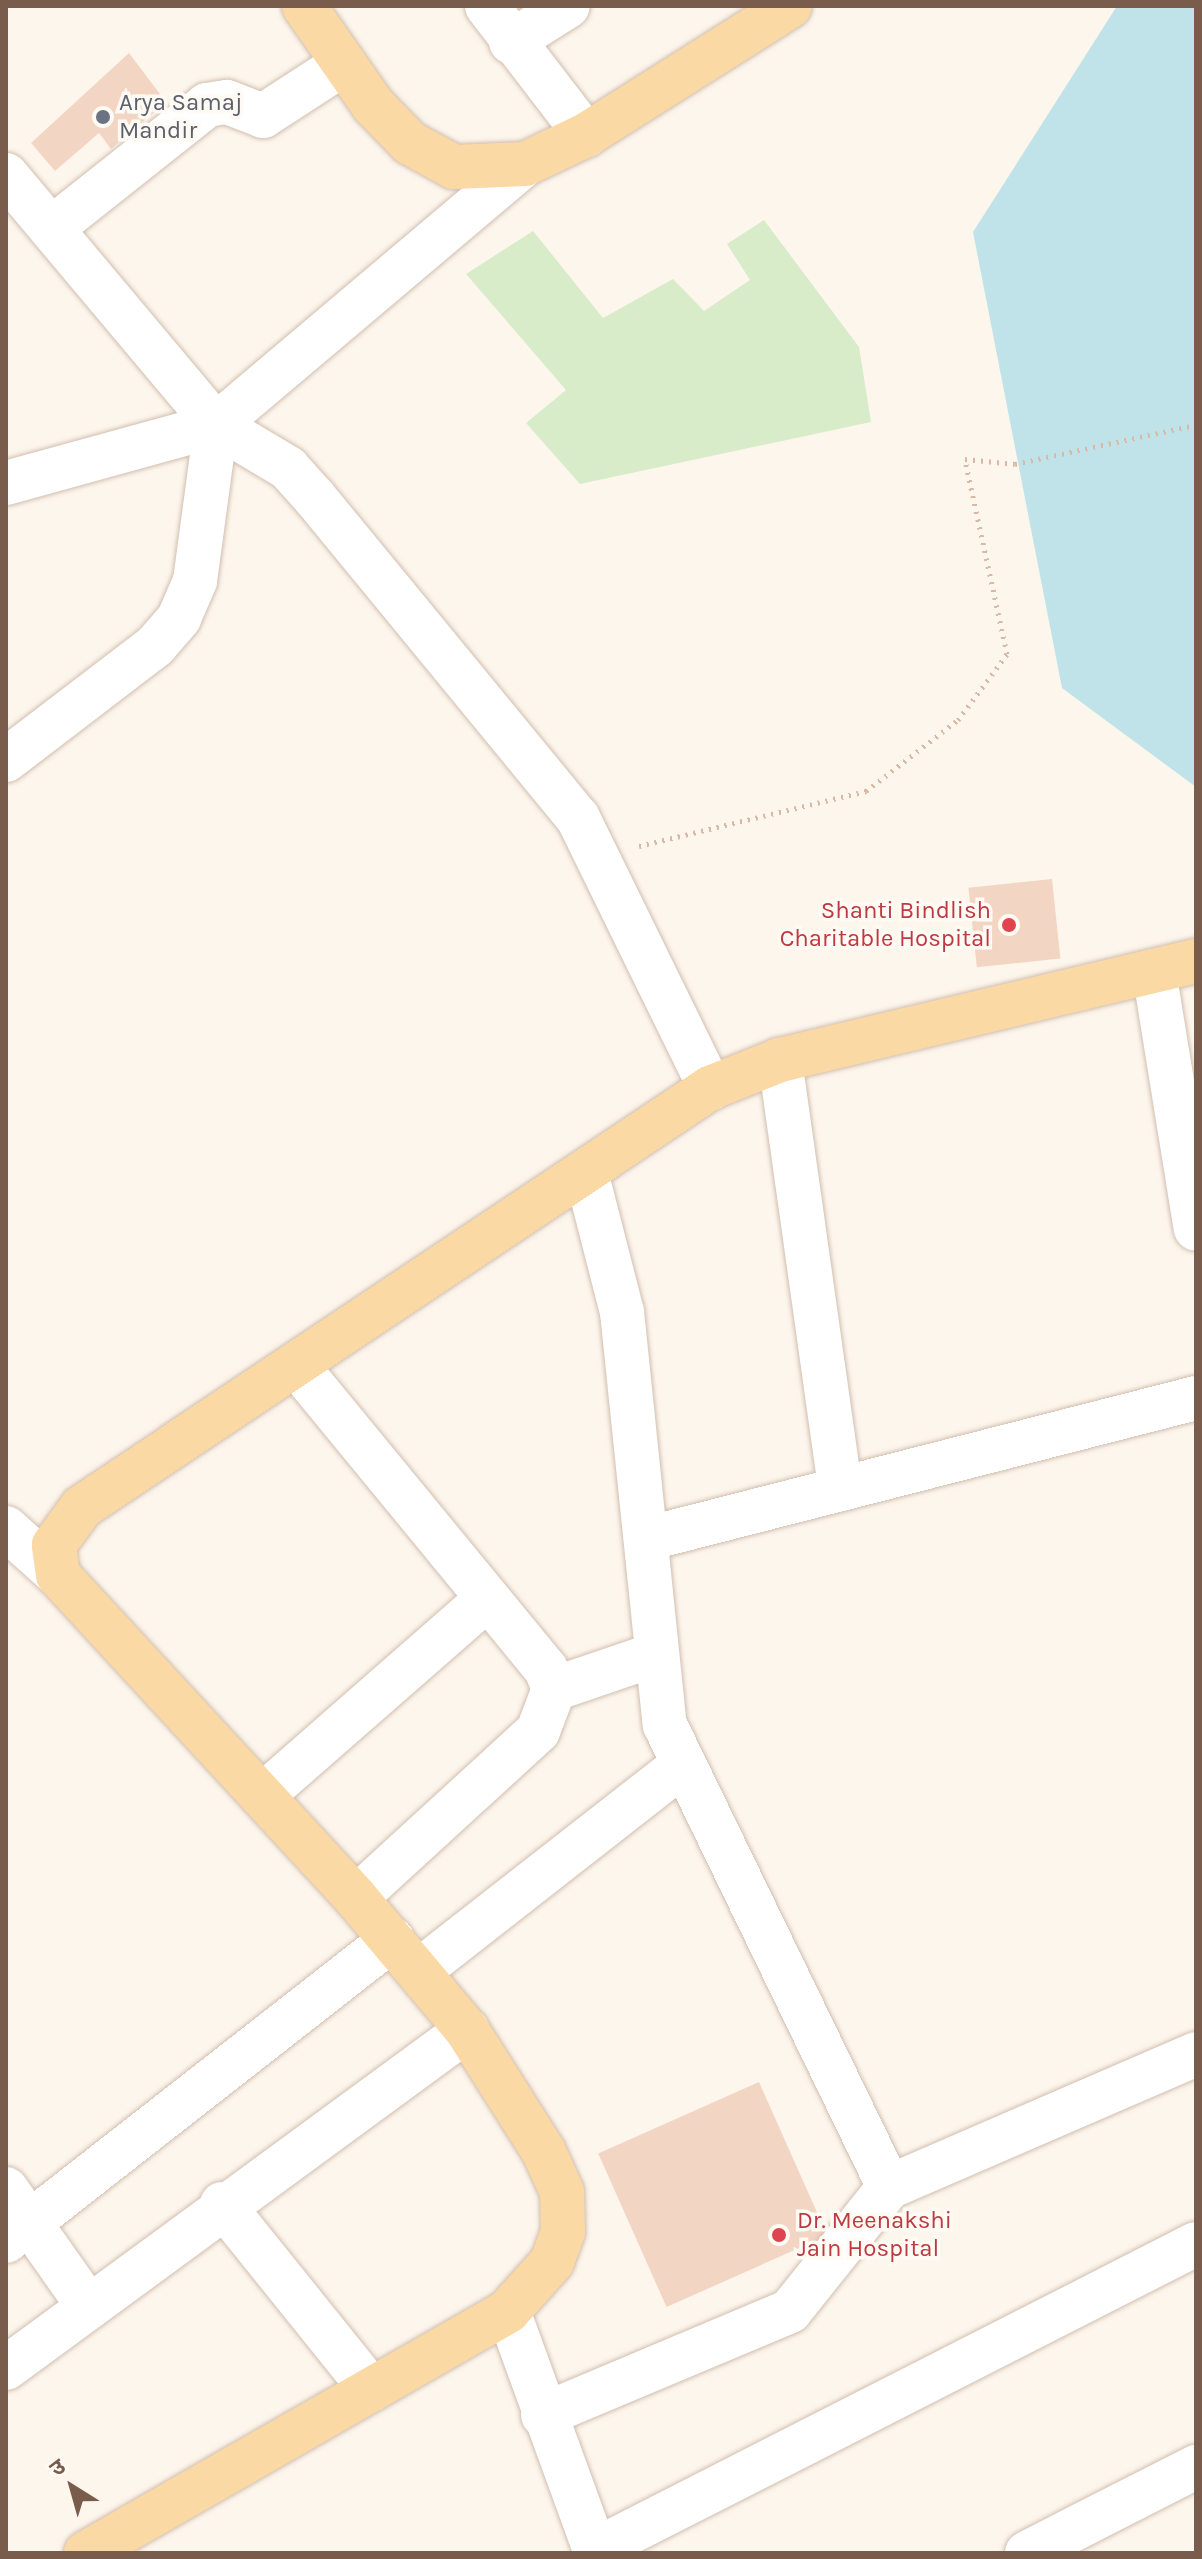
<!DOCTYPE html>
<html>
<head>
<meta charset="utf-8">
<style>
  body { margin:0 }
  #map { position:relative; width:1202px; height:2559px; overflow:hidden; background:#fdf6ec; font-family:Karla,"Noto Sans Devanagari",sans-serif }
  div>[style] { position:absolute }
  .green>* { inset:0; background:#d8ecc9 }
  .water>* { inset:0; background:#bfe3e8 }
  .building>* { inset:0; background:#f3d5c3; transform-origin:0 0 }
  .path>* { height:5px; margin-top:-2.5px; transform-origin:0; background:repeating-linear-gradient(90deg,#d9b8a5 0 2px,transparent 0 8px) }
  .roads { filter:drop-shadow(0 0 2px #d1beb0) drop-shadow(0 0 2px #d1beb0) }
  .minor>* { height:44px; margin:-22px; padding:0 22px; transform-origin:22px; border-radius:22px; background:#fff }
  .major>* { height:44px; margin:-22px; padding:0 22px; transform-origin:22px; border-radius:22px; background:#fbd9a5 }
  .dots>* { width:22px; height:22px; translate:-50% -50%; box-sizing:border-box; border:4px solid #fffaf3; border-radius:50% }
  span { translate:-50% -50%; white-space:nowrap; text-align:center; line-height:1.15; -webkit-text-stroke:7px #fffaf3; paint-order:stroke }
  .worship-label { font-size:24px; color:#5b616d }
  .left { translate:0 -50%; text-align:left }
  .health-label { font-size:24px; color:#be3a42 }
  .right { translate:-100% -50%; text-align:right }
  .frame { position:absolute; inset:0; border:8px solid #7a5c4d; pointer-events:none }
  .north { position:absolute; left:32px; top:2447px; width:80px; height:80px; -webkit-text-stroke:6px #fffaf3; paint-order:stroke; rotate:323deg; font-size:22px; font-weight:700; line-height:32px; text-align:center; color:#7a5c4d }
  .north::after { content:''; display:block; margin:auto; width:28px; height:36px; background:#7a5c4d; clip-path:polygon(50% 0,100% 100%,50% 72%,0 100%) }
</style>
</head>
<body>
<div id="map">
  <div class="green">
    <div style="clip-path:polygon(764px 220px,859px 347px,871px 422px,580px 484px,526px 423px,566px 390px,466px 274px,533px 231px,603px 318px,673px 279px,704px 311px,750px 280px,727px 244px)"></div>
  </div>
  <div class="water">
    <div style="clip-path:polygon(1117px 6px,1196px 6px,1196px 787px,1062px 688px,973px 232px)"></div>
  </div>
  <div class="building">
    <div style="clip-path:polygon(129px 53px,166px 102px,111px 149px,99px 133px,55px 171px,31px 143px)"></div>
    <div style="left:1052px;top:879px;width:80px;height:84px;rotate:84deg"></div>
    <div style="left:759px;top:2082px;width:168px;height:176px;rotate:66deg"></div>
  </div>
  <div class="path">
    <div style="left:639px;top:846px;width:234px;rotate:-13.6deg"></div>
    <div style="left:866px;top:791px;width:116px;rotate:-37.7deg"></div>
    <div style="left:958px;top:720px;width:82px;rotate:-53.4deg"></div>
    <div style="left:1007px;top:654px;width:199px;rotate:-102.2deg"></div>
    <div style="left:965px;top:459px;width:50px;rotate:5.7deg"></div>
    <div style="left:1015px;top:464px;width:185px;rotate:-12.2deg"></div>
  </div>
  <div class="roads">
    <div class="minor">
      <div style="left:487px;top:6px;width:163px;rotate:52.5deg"></div>
      <div style="left:511px;top:42px;width:67px;rotate:-32.3deg"></div>
      <div style="left:6px;top:175px;width:326px;rotate:50deg"></div>
      <div style="left:216px;top:425px;width:84px;rotate:30.8deg"></div>
      <div style="left:288px;top:468px;width:40px;rotate:48deg"></div>
      <div style="left:315px;top:498px;width:414px;rotate:50.6deg"></div>
      <div style="left:578px;top:818px;width:301px;rotate:63.9deg"></div>
      <div style="left:52px;top:228px;width:198px;rotate:-38.4deg"></div>
      <div style="left:207px;top:105px;width:20px;rotate:-9deg"></div>
      <div style="left:227px;top:102px;width:39px;rotate:21deg"></div>
      <div style="left:263px;top:116px;width:95px;rotate:-33deg"></div>
      <div style="left:6px;top:483px;width:218px;rotate:-15.4deg"></div>
      <div style="left:216px;top:425px;width:404px;rotate:-40.2deg"></div>
      <div style="left:6px;top:760px;width:188px;rotate:-37.4deg"></div>
      <div style="left:155px;top:646px;width:37px;rotate:-49deg"></div>
      <div style="left:179px;top:618px;width:40px;rotate:-66.6deg"></div>
      <div style="left:195px;top:581px;width:157px;rotate:-82.3deg"></div>
      <div style="left:1154px;top:971px;width:261px;rotate:80.8deg"></div>
      <div style="left:780px;top:1060px;width:433px;rotate:82deg"></div>
      <div style="left:586px;top:1172px;width:145px;rotate:75.6deg"></div>
      <div style="left:622px;top:1312px;width:415px;rotate:84.1deg"></div>
      <div style="left:665px;top:1725px;width:513px;rotate:64.13deg"></div>
      <div style="left:889px;top:2187px;width:335px;rotate:-23.4deg"></div>
      <div style="left:297px;top:1366px;width:392px;rotate:50.6deg"></div>
      <div style="left:546px;top:1669px;width:22px;rotate:68deg"></div>
      <div style="left:554px;top:1689px;width:45px;rotate:110.9deg"></div>
      <div style="left:538px;top:1731px;width:247px;rotate:137.5deg"></div>
      <div style="left:6px;top:1528px;width:70px;rotate:42.1deg"></div>
      <div style="left:646px;top:1539px;width:568px;rotate:-14.38deg"></div>
      <div style="left:554px;top:1689px;width:106px;rotate:-18.8deg"></div>
      <div style="left:263px;top:1795px;width:298px;rotate:-41.2deg"></div>
      <div style="left:420px;top:1970px;width:330px;rotate:-38deg"></div>
      <div style="left:6px;top:2189px;width:144px;rotate:54.9deg"></div>
      <div style="left:222px;top:2204px;width:238px;rotate:51.2deg"></div>
      <div style="left:6px;top:2241px;width:490px;rotate:-38deg"></div>
      <div style="left:508px;top:2311px;width:258px;rotate:70deg"></div>
      <div style="left:6px;top:2368px;width:572px;rotate:-36.25deg"></div>
      <div style="left:543px;top:2415px;width:268px;rotate:-22.8deg"></div>
      <div style="left:790px;top:2311px;width:159px;rotate:-51.4deg"></div>
      <div style="left:595px;top:2550px;width:674px;rotate:-26.98deg"></div>
      <div style="left:1027px;top:2553px;width:190px;rotate:-27deg"></div>
    </div>
    <div class="major">
      <div style="left:304px;top:6px;width:121px;rotate:55.1deg"></div>
      <div style="left:373px;top:105px;width:53px;rotate:45.8deg"></div>
      <div style="left:410px;top:143px;width:50px;rotate:28.6deg"></div>
      <div style="left:454px;top:167px;width:71px;rotate:-2.4deg"></div>
      <div style="left:525px;top:164px;width:68px;rotate:-25.4deg"></div>
      <div style="left:586px;top:135px;width:241px;rotate:-32.3deg"></div>
      <div style="left:86px;top:2553px;width:486px;rotate:-29.8deg"></div>
      <div style="left:508px;top:2311px;width:66px;rotate:-48.1deg"></div>
      <div style="left:552px;top:2262px;width:32px;rotate:-70deg"></div>
      <div style="left:563px;top:2232px;width:40px;rotate:-91.4deg"></div>
      <div style="left:562px;top:2192px;width:44px;rotate:-114.2deg"></div>
      <div style="left:544px;top:2152px;width:144px;rotate:-122.3deg"></div>
      <div style="left:467px;top:2030px;width:172px;rotate:-130.1deg"></div>
      <div style="left:356px;top:1898px;width:439px;rotate:-132.7deg"></div>
      <div style="left:58px;top:1575px;width:30px;rotate:-98deg"></div>
      <div style="left:54px;top:1545px;width:47px;rotate:-53.6deg"></div>
      <div style="left:82px;top:1507px;width:755px;rotate:-33.71deg"></div>
      <div style="left:710px;top:1088px;width:75px;rotate:-21.8deg"></div>
      <div style="left:780px;top:1060px;width:428px;rotate:-13.4deg"></div>
    </div>
  </div>
  <div class="dots">
    <div style="left:103px;top:117px;background:#6b7280"></div>
    <div style="left:1009px;top:925px;background:#e0444e"></div>
    <div style="left:779px;top:2235px;background:#e0444e"></div>
  </div>
  <div class="worship-label">
    <span class="left" style="left:119px;top:117px">Arya Samaj<br>Mandir</span>
  </div>
  <div class="health-label">
    <span class="right" style="left:991px;top:925px">Shanti Bindlish<br>Charitable Hospital</span>
    <span class="left" style="left:797px;top:2235px">Dr. Meenakshi<br>Jain Hospital</span>
  </div>
  <div class="frame"></div>
  <div class="north">उ</div>
</div>
</body>
</html>
